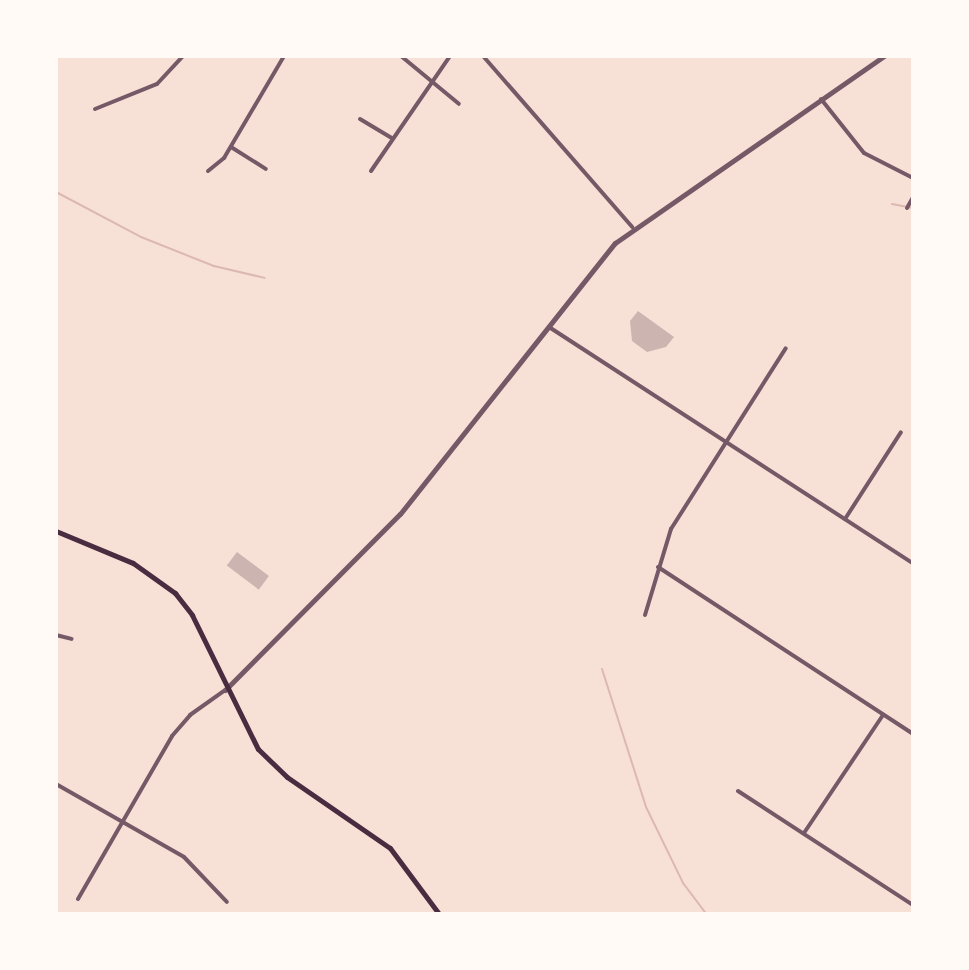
<!DOCTYPE html>
<html>
<head>
<meta charset="utf-8">
<style>
  body { margin:0 }
  #map { position:relative; width:969px; height:970px; overflow:hidden; background:#f7e1d7; font-family:"Space Grotesk",sans-serif }
  div>[style] { position:absolute }
  .stream>* { height:2px; margin:-1px; padding:0 1px; transform-origin:1px; border-radius:1px; background:#dcb8b0 }
  .building>* { inset:0; background:#ccb4b1; transform-origin:0 0 }
  .minor>* { height:4px; margin:-2px; padding:0 2px; transform-origin:2px; border-radius:2px; background:#755966 }
  .tertiary>* { height:5px; margin:-2.5px; padding:0 2.5px; transform-origin:2.5px; border-radius:2.5px; background:#755966 }
  .secondary>* { height:5px; margin:-2.5px; padding:0 2.5px; transform-origin:2.5px; border-radius:2.5px; background:#4a2c40 }
  span { translate:-50% -50%; white-space:nowrap; text-align:center; line-height:1.15; -webkit-text-stroke:8px #fffaf5; paint-order:stroke }
  .frame { position:absolute; inset:0; border:58px solid #fffaf5; pointer-events:none }
</style>
</head>
<body>
<div id="map">
  <div class="stream">
    <div style="left:56px;top:192px;width:96px;rotate:27.9deg"></div>
    <div style="left:141px;top:237px;width:79px;rotate:21.7deg"></div>
    <div style="left:214px;top:266px;width:52px;rotate:13.2deg"></div>
    <div style="left:892px;top:204px;width:21px;rotate:11deg"></div>
    <div style="left:602px;top:669px;width:145px;rotate:72.3deg"></div>
    <div style="left:646px;top:807px;width:85px;rotate:64deg"></div>
    <div style="left:683px;top:883px;width:39px;rotate:53deg"></div>
  </div>
  <div class="building">
    <div style="clip-path:polygon(638px 311px,674px 337px,666px 347px,647px 352px,632px 341px,630px 321px)"></div>
    <div style="left:237px;top:552px;width:40px;height:17px;rotate:37deg"></div>
  </div>
  <div class="minor">
    <div style="left:401px;top:56px;width:75px;rotate:39.6deg"></div>
    <div style="left:483px;top:56px;width:227px;rotate:48.9deg"></div>
    <div style="left:821px;top:99px;width:69px;rotate:51.5deg"></div>
    <div style="left:864px;top:153px;width:55px;rotate:27deg"></div>
    <div style="left:95px;top:109px;width:67px;rotate:-22deg"></div>
    <div style="left:157px;top:84px;width:38px;rotate:-47deg"></div>
    <div style="left:360px;top:119px;width:37px;rotate:31deg"></div>
    <div style="left:231px;top:147px;width:41px;rotate:32.2deg"></div>
    <div style="left:208px;top:171px;width:21px;rotate:-39deg"></div>
    <div style="left:224px;top:158px;width:118px;rotate:-59.5deg"></div>
    <div style="left:371px;top:171px;width:140px;rotate:-55.5deg"></div>
    <div style="left:907px;top:208px;width:13px;rotate:-61deg"></div>
    <div style="left:549px;top:327px;width:434px;rotate:33deg"></div>
    <div style="left:845px;top:519px;width:103px;rotate:-57.2deg"></div>
    <div style="left:658px;top:567px;width:305px;rotate:33.2deg"></div>
    <div style="left:645px;top:615px;width:90px;rotate:-73.2deg"></div>
    <div style="left:671px;top:529px;width:214px;rotate:-57.6deg"></div>
    <div style="left:56px;top:635px;width:16px;rotate:14deg"></div>
    <div style="left:56px;top:784px;width:147px;rotate:29.7deg"></div>
    <div style="left:184px;top:857px;width:62px;rotate:46.3deg"></div>
    <div style="left:738px;top:791px;width:209px;rotate:33.1deg"></div>
    <div style="left:804px;top:833px;width:142px;rotate:-56.2deg"></div>
    <div style="left:78px;top:899px;width:188px;rotate:-60deg"></div>
    <div style="left:172px;top:736px;width:28px;rotate:-49deg"></div>
    <div style="left:190px;top:715px;width:43px;rotate:-35.5deg"></div>
  </div>
  <div class="tertiary">
    <div style="left:225px;top:690px;width:248px;rotate:-45.2deg"></div>
    <div style="left:400px;top:514px;width:346px;rotate:-51.6deg"></div>
    <div style="left:615px;top:243px;width:328px;rotate:-34.8deg"></div>
  </div>
  <div class="secondary">
    <div style="left:56px;top:531px;width:83px;rotate:22.6deg"></div>
    <div style="left:133px;top:563px;width:52px;rotate:35.5deg"></div>
    <div style="left:175px;top:593px;width:28px;rotate:52deg"></div>
    <div style="left:192px;top:615px;width:149px;rotate:63.8deg"></div>
    <div style="left:258px;top:749px;width:40px;rotate:44deg"></div>
    <div style="left:287px;top:777px;width:125px;rotate:34.6deg"></div>
    <div style="left:390px;top:848px;width:82px;rotate:53.4deg"></div>
  </div>
  <div class="frame"></div>
</div>
</body>
</html>
